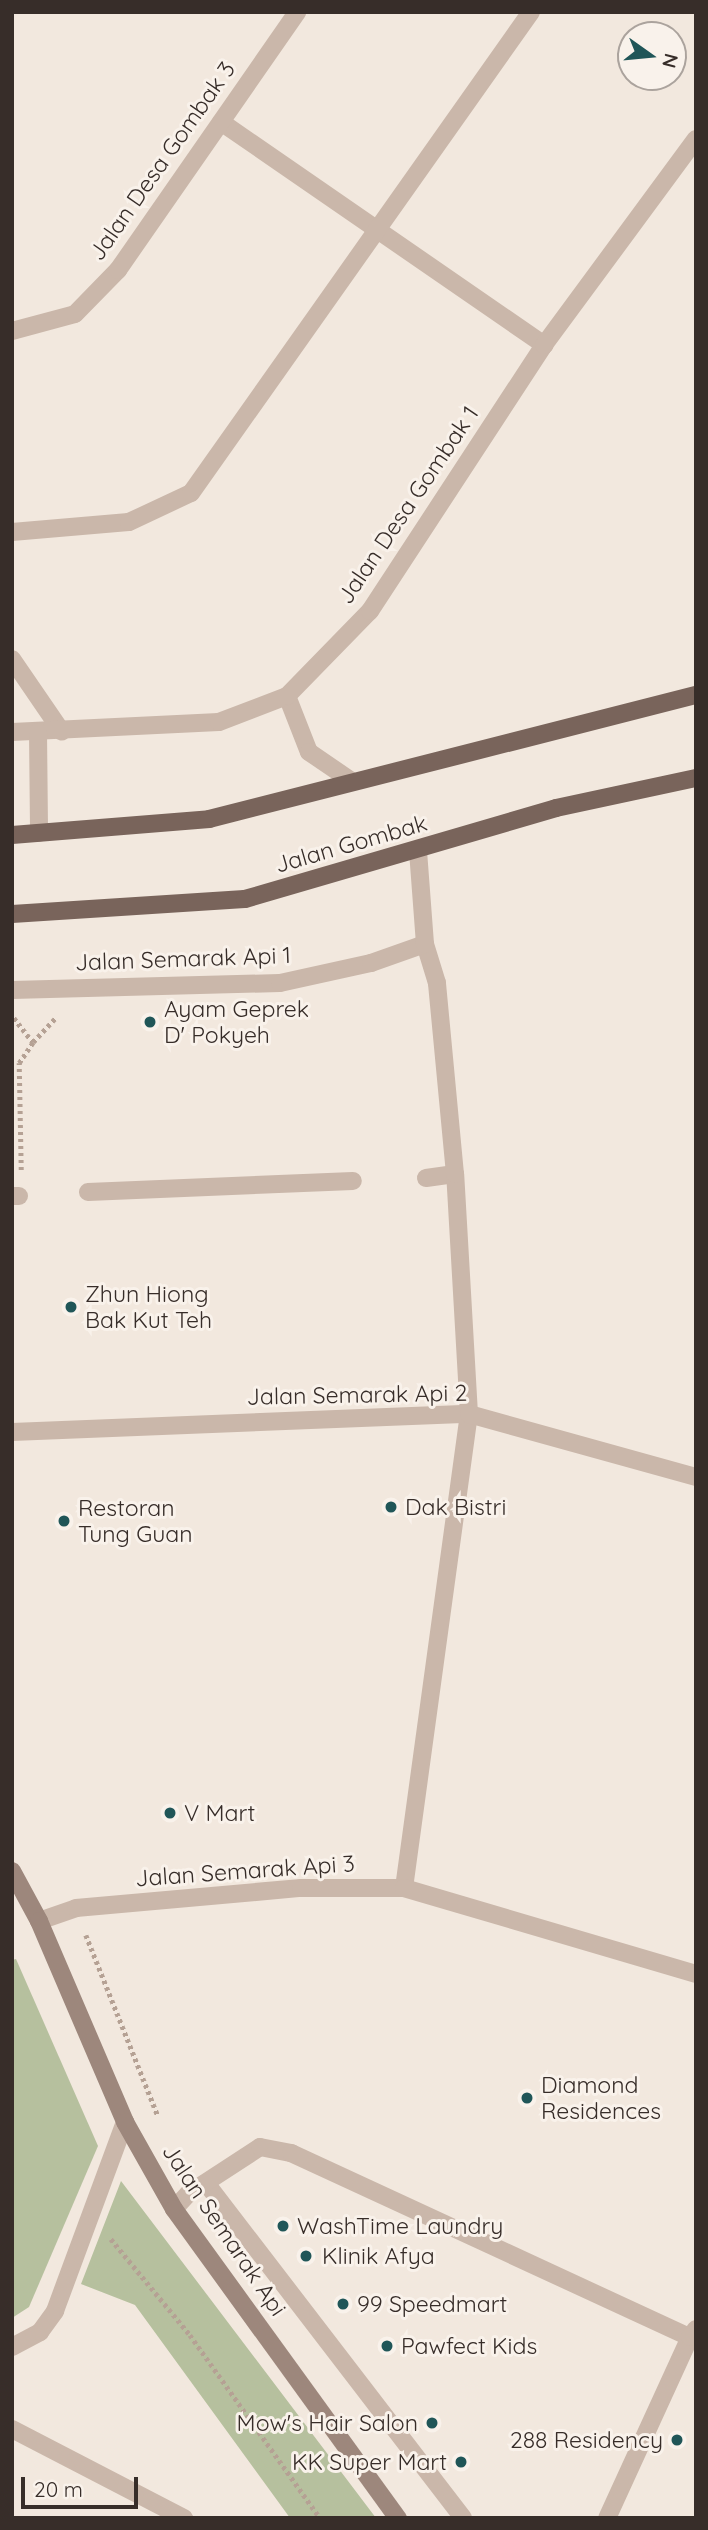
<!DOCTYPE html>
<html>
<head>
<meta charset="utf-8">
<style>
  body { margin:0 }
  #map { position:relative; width:708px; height:2530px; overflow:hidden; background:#f2e8de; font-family:Quicksand,sans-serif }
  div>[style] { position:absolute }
  .green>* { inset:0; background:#b6c09e }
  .path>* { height:4.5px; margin-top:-2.25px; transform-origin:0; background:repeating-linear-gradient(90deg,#b5a194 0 3.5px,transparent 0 7px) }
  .lane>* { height:18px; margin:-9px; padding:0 9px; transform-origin:9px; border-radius:9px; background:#cab7aa }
  .street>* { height:18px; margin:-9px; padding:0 9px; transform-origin:9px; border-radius:9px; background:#cab7aa }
  .secondary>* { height:18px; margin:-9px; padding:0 9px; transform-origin:9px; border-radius:9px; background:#9d877c }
  .primary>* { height:18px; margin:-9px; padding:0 9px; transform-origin:9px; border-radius:9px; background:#79645b }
  .dots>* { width:19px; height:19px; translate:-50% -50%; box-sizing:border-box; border:4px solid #f9f2eb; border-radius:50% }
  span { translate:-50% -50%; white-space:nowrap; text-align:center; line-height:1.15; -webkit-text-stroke:6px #f9f2eb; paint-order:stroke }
  .street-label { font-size:23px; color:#372d29 }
  .poi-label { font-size:23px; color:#372d29 }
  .left { translate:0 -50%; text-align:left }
  .right { translate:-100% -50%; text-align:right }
  .frame { position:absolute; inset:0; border:14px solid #372d29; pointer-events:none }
  .north { position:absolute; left:617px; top:21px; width:70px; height:70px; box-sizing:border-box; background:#f9f2eb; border:2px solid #aba39d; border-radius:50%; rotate:105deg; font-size:19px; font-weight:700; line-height:28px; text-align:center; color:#372d29 }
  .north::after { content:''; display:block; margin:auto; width:24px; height:32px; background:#205658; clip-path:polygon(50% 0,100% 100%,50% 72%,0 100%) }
  .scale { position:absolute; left:21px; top:2477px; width:117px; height:32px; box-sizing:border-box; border:4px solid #372d29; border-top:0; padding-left:9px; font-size:21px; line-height:24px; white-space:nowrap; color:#372d29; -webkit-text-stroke:5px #f9f2eb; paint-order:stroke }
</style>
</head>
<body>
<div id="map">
  <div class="green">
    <div style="clip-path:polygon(16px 1959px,98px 2146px,29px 2307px,12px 2318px,12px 1960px)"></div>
    <div style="clip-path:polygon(121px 2181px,376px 2518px,290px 2518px,135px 2305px,81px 2284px)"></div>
  </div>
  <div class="path">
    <div style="left:14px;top:1018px;width:31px;rotate:52deg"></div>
    <div style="left:21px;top:1170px;width:107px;rotate:-91.1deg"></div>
    <div style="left:19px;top:1063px;width:25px;rotate:-56deg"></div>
    <div style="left:33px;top:1042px;width:34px;rotate:-47deg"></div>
    <div style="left:86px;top:1935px;width:195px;rotate:68.3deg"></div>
    <div style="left:111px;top:2239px;width:124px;rotate:50.5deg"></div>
    <div style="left:190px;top:2335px;width:224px;rotate:54.6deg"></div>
  </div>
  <div class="lane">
    <div style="left:221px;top:122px;width:393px;rotate:34.6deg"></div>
    <div style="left:12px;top:532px;width:117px;rotate:-4.9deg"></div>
    <div style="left:129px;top:522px;width:68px;rotate:-25.1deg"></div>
    <div style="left:191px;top:493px;width:589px;rotate:-54.75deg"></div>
    <div style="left:12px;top:659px;width:88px;rotate:55.6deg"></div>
    <div style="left:426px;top:1178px;width:29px;rotate:-8deg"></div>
    <div style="left:88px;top:1192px;width:265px;rotate:-2.4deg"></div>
    <div style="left:12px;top:1196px;width:7px"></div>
    <div style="left:404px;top:1888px;width:478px;rotate:-82.2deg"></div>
    <div style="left:469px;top:1414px;width:240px;rotate:-93.3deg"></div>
    <div style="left:455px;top:1174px;width:192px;rotate:-95.4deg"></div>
    <div style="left:437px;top:983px;width:41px;rotate:-107.1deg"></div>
    <div style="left:206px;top:2183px;width:422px;rotate:52.5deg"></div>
    <div style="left:174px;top:2209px;width:21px;rotate:-47deg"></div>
    <div style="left:188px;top:2194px;width:86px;rotate:-33.1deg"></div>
    <div style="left:260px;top:2147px;width:32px;rotate:11deg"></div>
    <div style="left:291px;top:2153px;width:439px;rotate:24.8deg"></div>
    <div style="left:690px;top:2337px;width:199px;rotate:114.6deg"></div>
    <div style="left:12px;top:2429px;width:194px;rotate:27.4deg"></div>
  </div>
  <div class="street">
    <div style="left:12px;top:331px;width:65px;rotate:-15.1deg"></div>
    <div style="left:75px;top:314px;width:62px;rotate:-45.7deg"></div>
    <div style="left:118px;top:270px;width:314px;rotate:-55.2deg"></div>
    <div style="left:287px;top:696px;width:60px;rotate:68.6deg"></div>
    <div style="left:309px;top:752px;width:53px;rotate:34.3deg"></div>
    <div style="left:12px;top:732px;width:207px;rotate:-2.8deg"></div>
    <div style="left:219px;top:722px;width:73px;rotate:-20.9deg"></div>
    <div style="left:287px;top:696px;width:119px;rotate:-45.7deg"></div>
    <div style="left:370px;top:611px;width:318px;rotate:-56.8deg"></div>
    <div style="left:544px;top:345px;width:256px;rotate:-53.6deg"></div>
    <div style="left:38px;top:732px;width:101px;rotate:89.4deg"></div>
    <div style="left:12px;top:990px;width:268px;rotate:-1.5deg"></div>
    <div style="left:280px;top:983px;width:93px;rotate:-12.4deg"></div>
    <div style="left:371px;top:963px;width:57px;rotate:-19.4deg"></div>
    <div style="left:425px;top:944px;width:94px;rotate:-94.3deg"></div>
    <div style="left:12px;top:1432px;width:457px;rotate:-2.3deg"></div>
    <div style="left:469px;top:1414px;width:236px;rotate:15.5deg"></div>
    <div style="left:39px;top:1921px;width:39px;rotate:-19deg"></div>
    <div style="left:76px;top:1908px;width:226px;rotate:-5.1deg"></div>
    <div style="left:301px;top:1888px;width:103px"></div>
    <div style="left:404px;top:1888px;width:304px;rotate:16.4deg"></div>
    <div style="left:690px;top:2337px;width:10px;rotate:-53deg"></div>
    <div style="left:12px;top:2347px;width:32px;rotate:-28deg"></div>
    <div style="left:40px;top:2332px;width:26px;rotate:-54deg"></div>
    <div style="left:55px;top:2311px;width:202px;rotate:-69.7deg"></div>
  </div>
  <div class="secondary">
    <div style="left:12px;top:1871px;width:57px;rotate:61.6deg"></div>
    <div style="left:39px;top:1921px;width:219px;rotate:66.8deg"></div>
    <div style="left:125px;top:2122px;width:100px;rotate:60.6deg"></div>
    <div style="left:174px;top:2209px;width:382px;rotate:54.1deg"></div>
  </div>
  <div class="primary">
    <div style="left:12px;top:835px;width:198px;rotate:-4.6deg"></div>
    <div style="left:209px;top:819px;width:503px;rotate:-14.29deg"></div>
    <div style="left:12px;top:914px;width:233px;rotate:-3.7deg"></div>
    <div style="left:245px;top:899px;width:324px;rotate:-16.3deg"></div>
    <div style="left:556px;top:808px;width:143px;rotate:-12.1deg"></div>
  </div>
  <div class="dots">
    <div style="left:150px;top:1022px;background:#205658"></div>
    <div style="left:71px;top:1307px;background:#205658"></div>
    <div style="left:391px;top:1507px;background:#205658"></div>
    <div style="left:64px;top:1521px;background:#205658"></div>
    <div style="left:170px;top:1813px;background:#205658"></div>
    <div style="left:527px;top:2098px;background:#205658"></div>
    <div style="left:283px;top:2226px;background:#205658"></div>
    <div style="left:306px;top:2256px;background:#205658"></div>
    <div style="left:343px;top:2304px;background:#205658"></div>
    <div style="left:387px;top:2346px;background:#205658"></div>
    <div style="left:432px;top:2423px;background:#205658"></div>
    <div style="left:677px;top:2440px;background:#205658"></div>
    <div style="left:461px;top:2462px;background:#205658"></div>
  </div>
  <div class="street-label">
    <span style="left:162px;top:161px;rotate:-55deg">Jalan Desa Gombak 3</span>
    <span style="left:408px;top:505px;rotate:-56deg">Jalan Desa Gombak 1</span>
    <span style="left:351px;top:844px;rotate:-16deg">Jalan Gombak</span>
    <span style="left:183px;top:959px;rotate:-2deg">Jalan Semarak Api 1</span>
    <span style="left:357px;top:1395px;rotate:-1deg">Jalan Semarak Api 2</span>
    <span style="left:245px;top:1871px;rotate:-4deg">Jalan Semarak Api 3</span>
    <span style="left:224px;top:2230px;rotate:56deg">Jalan Semarak Api</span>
  </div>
  <div class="poi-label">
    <span class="left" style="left:164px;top:1022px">Ayam Geprek<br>D' Pokyeh</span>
    <span class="left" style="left:85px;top:1307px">Zhun Hiong<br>Bak Kut Teh</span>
    <span class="left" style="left:405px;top:1507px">Dak Bistri</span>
    <span class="left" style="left:78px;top:1521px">Restoran<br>Tung Guan</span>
    <span class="left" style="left:184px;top:1813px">V Mart</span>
    <span class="left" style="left:541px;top:2098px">Diamond<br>Residences</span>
    <span class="left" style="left:297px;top:2226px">WashTime Laundry</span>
    <span class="left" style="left:322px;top:2256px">Klinik Afya</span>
    <span class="left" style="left:357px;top:2304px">99 Speedmart</span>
    <span class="left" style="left:401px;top:2346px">Pawfect Kids</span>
    <span class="right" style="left:418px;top:2423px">Mow's Hair Salon</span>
    <span class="right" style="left:663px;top:2440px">288 Residency</span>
    <span class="right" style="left:447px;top:2462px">KK Super Mart</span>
  </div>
  <div class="frame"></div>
  <div class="north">N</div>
  <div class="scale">20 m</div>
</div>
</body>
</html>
